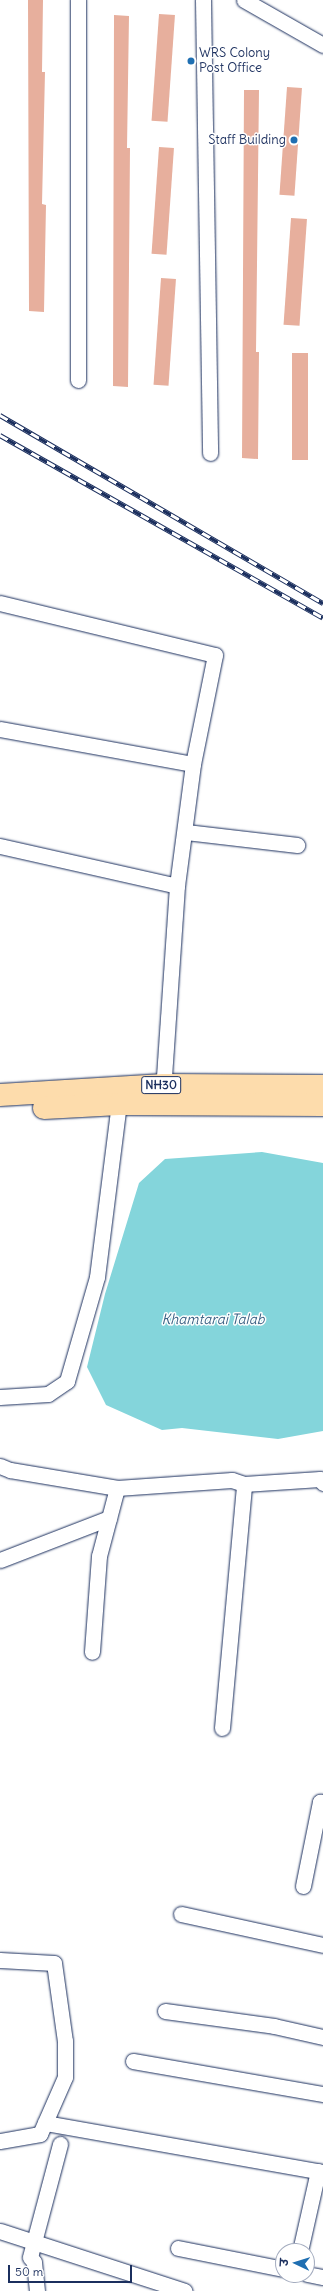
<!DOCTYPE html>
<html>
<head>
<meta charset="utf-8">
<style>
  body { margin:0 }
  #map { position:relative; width:323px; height:2291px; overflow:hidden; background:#fff; font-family:Delius,"Playpen Sans Deva",sans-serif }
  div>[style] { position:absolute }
  .water>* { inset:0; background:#84d5db }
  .building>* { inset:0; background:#e7af9d; transform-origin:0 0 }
  .roads { filter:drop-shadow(0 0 1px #1b2f5e) drop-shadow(0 0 1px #1b2f5e) }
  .street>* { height:15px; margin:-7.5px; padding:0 7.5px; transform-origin:7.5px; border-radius:7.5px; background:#fff }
  .primary>* { height:22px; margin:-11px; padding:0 11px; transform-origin:11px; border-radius:11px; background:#fddcac }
  .rail>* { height:4.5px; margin-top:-2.25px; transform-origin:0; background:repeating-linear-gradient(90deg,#fff 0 9px,#1b2f5e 0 18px); box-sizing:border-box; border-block:1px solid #1b2f5e }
  .dots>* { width:11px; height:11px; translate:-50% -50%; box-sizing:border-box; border:2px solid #fff; border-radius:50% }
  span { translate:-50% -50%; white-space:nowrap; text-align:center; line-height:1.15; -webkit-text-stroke:3px #fff; paint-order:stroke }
  .shield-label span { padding:1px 3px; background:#fff; border:1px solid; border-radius:3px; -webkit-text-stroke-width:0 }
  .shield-label { font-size:12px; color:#1b2f5e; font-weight:700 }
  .poi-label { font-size:13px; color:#1b2f5e }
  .left { translate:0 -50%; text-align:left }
  .right { translate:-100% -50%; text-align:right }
  .water-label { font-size:14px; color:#3a6184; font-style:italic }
  .north { position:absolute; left:275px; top:2243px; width:40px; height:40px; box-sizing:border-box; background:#fff; border:1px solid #a4acbf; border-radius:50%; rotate:274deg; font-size:11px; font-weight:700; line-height:16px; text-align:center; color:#1b2f5e }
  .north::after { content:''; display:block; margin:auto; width:14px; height:18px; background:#1f6fb2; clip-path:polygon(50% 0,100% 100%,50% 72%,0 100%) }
  .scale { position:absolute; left:8px; top:2265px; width:124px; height:18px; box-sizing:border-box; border:2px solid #1b2f5e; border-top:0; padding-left:5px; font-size:12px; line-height:14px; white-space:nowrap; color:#1b2f5e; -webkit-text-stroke:3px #fff; paint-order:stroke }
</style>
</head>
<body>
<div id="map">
  <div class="water">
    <div style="clip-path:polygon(262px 1152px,323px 1163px,323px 1431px,278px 1439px,182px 1428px,162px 1430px,106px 1405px,87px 1367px,105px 1294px,139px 1183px,165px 1159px)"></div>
  </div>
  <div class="building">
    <div style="clip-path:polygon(28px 0,43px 0,42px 72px,45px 72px,42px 204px,46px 205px,44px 312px,29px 311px)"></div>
    <div style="left:159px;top:14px;width:16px;height:107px;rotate:4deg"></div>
    <div style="clip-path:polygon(114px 15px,129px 16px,127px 148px,130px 148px,128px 387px,113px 386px)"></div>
    <div style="left:287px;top:87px;width:15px;height:108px;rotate:4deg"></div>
    <div style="clip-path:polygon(244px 90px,259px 90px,256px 352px,259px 352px,258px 459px,242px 458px)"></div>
    <div style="left:159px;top:147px;width:15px;height:107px;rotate:4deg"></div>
    <div style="left:291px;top:218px;width:16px;height:107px;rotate:4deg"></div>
    <div style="left:161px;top:278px;width:15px;height:107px;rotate:4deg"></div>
    <div style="left:292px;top:353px;width:16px;height:107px"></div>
  </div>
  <div class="roads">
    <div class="street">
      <div style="left:78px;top:0;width:380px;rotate:90deg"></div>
      <div style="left:203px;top:0;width:453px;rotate:89.1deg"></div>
      <div style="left:244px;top:0;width:91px;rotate:29.7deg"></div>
      <div style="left:0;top:603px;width:221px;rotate:13.6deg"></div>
      <div style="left:215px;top:655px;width:111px;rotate:101.4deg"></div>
      <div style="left:193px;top:764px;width:123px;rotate:97.5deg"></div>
      <div style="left:177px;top:886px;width:207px;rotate:93.9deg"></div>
      <div style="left:0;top:729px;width:196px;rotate:10.3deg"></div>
      <div style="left:186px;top:832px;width:112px;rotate:6.7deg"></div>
      <div style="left:0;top:846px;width:181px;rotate:12.7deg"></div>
      <div style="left:0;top:1397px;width:48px;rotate:-3.6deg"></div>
      <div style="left:48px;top:1394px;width:23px;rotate:-34deg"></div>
      <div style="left:67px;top:1381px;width:108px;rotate:-73.9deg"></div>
      <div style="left:97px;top:1277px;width:174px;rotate:-82.8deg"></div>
      <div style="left:0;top:1466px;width:11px;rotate:22deg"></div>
      <div style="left:10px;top:1470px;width:109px;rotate:9.5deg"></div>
      <div style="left:117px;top:1488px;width:70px;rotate:104.8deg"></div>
      <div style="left:99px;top:1556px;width:96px;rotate:94.2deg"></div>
      <div style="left:117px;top:1488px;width:115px;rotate:-4deg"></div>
      <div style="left:232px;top:1480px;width:13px;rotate:18deg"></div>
      <div style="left:244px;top:1484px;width:76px;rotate:-3.8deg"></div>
      <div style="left:320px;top:1479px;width:5px;rotate:53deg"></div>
      <div style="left:0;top:1560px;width:117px;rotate:-21.1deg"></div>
      <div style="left:222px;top:1728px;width:245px;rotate:-84.8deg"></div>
      <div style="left:303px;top:1886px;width:86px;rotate:-78.6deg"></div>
      <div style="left:320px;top:1802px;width:3px"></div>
      <div style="left:181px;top:1914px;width:145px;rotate:12.3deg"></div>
      <div style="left:0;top:1960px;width:54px;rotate:3.2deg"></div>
      <div style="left:54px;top:1963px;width:79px;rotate:82deg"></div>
      <div style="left:65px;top:2041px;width:36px;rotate:90deg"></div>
      <div style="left:65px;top:2077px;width:62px;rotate:113.7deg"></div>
      <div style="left:40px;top:2134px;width:41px;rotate:170.1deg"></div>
      <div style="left:165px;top:2011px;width:110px;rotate:7.8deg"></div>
      <div style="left:274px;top:2026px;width:50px;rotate:12.7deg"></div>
      <div style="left:133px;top:2061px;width:193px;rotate:9.9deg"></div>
      <div style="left:45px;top:2123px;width:282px;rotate:10deg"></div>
      <div style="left:0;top:2231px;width:194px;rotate:18deg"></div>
      <div style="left:178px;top:2248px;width:107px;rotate:11.3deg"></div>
      <div style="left:300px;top:2251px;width:82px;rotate:-77.3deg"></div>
      <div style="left:307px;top:2274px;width:16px;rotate:11deg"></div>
      <div style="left:37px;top:2291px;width:29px;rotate:-96deg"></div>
      <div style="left:34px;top:2262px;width:6px;rotate:-129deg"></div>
      <div style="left:30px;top:2257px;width:117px;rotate:-75.1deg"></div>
    </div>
    <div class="primary">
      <div style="left:0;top:1095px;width:164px;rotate:-3.5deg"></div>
      <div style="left:164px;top:1085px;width:159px;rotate:0.4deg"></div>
      <div style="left:44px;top:1108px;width:75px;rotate:-3.1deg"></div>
      <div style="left:119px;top:1104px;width:204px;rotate:0.3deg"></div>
    </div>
  </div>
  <div class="rail">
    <div style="left:0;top:415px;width:374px;rotate:30.2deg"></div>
    <div style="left:0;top:435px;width:371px;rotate:29.5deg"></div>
  </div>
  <div class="dots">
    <div style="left:191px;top:61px;background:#1f6fb2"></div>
    <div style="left:294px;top:140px;background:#1f6fb2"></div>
  </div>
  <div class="shield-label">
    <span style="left:161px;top:1085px">NH30</span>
  </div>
  <div class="poi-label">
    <span class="left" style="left:199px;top:61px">WRS Colony<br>Post Office</span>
    <span class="right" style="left:286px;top:140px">Staff Building</span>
  </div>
  <div class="water-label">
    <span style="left:213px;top:1319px">Khamtarai Talab</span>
  </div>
  <div class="north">उ</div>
  <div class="scale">50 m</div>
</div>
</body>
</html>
